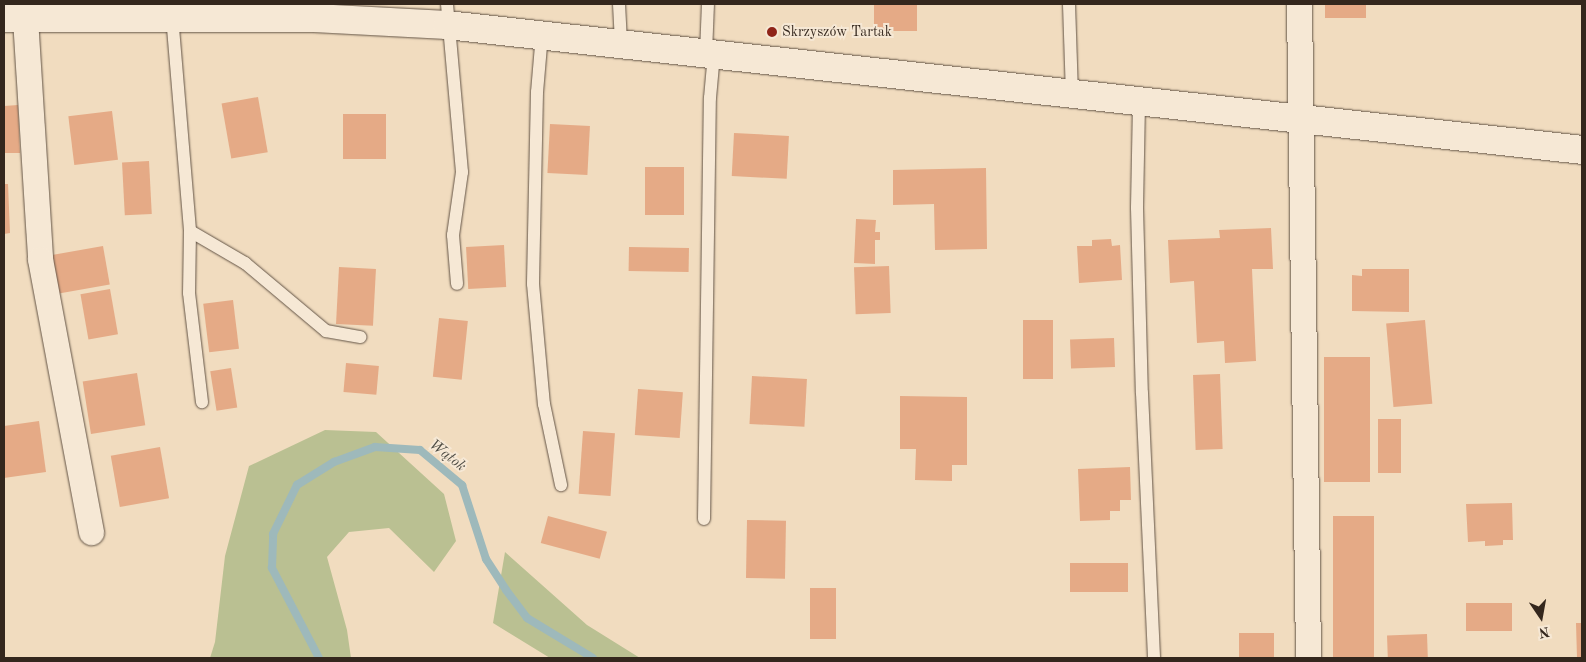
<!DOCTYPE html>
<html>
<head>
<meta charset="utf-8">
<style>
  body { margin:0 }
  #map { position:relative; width:1586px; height:662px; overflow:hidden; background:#f1dcbf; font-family:"Old Standard TT",serif }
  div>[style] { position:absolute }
  .green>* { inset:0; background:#bac092 }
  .stream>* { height:8px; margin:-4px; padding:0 4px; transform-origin:4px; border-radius:4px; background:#9eb9bb }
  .building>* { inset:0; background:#e5aa86; transform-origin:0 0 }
  .roads { filter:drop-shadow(0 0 1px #635446) drop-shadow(0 0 1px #635446) }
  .service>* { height:12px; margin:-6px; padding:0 6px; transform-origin:6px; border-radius:6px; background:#f6e8d5 }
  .minor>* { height:25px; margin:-12.5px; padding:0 12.5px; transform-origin:12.5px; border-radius:12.5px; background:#f6e8d5 }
  .tertiary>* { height:28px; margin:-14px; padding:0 14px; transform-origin:14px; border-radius:14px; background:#f6e8d5 }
  .dots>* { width:14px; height:14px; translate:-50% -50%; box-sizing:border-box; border:2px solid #f6e8d5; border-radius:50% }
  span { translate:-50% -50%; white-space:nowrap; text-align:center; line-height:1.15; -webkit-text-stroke:4px #f6e8d5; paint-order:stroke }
  .poi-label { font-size:14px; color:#34271d }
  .left { translate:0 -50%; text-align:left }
  .water-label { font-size:15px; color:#4e4c44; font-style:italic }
  .frame { position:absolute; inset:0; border:5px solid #34271d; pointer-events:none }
  .north { position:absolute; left:1516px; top:592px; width:50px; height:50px; -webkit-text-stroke:4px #f6e8d5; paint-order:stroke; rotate:168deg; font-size:14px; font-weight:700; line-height:20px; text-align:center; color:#34271d }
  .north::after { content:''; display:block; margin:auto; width:18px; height:22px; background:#34271d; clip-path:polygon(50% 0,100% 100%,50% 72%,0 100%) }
</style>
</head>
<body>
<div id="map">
  <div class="green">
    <div style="clip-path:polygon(325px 430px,376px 432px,444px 494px,456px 541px,434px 572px,389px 528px,349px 532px,327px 557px,347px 630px,351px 658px,210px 658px,215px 642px,225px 556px,249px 466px)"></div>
    <div style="clip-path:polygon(505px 552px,587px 625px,640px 658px,550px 658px,493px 623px)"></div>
  </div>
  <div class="stream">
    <div style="left:319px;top:658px;width:102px;rotate:-117.6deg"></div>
    <div style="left:272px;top:568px;width:34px;rotate:-88deg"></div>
    <div style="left:273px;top:534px;width:55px;rotate:-63.9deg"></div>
    <div style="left:297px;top:485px;width:44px;rotate:-31.9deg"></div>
    <div style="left:334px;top:462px;width:44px;rotate:-20.1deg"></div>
    <div style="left:375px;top:447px;width:45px;rotate:3.8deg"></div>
    <div style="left:420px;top:450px;width:55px;rotate:39.8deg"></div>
    <div style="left:462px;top:485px;width:78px;rotate:72deg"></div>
    <div style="left:486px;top:559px;width:37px;rotate:57deg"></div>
    <div style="left:506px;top:590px;width:35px;rotate:53deg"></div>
    <div style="left:527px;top:618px;width:77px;rotate:31.2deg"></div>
  </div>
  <div class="building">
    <div style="left:874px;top:4px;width:43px;height:27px"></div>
    <div style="left:1325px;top:4px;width:41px;height:14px"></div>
    <div style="left:258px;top:97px;width:56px;height:37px;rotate:80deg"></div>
    <div style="clip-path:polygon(18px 105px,20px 153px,4px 153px,4px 106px)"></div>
    <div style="left:112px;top:111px;width:49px;height:44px;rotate:83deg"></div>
    <div style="left:343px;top:114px;width:43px;height:45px"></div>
    <div style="left:550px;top:124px;width:40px;height:49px;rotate:3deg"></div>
    <div style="left:734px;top:133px;width:55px;height:43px;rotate:3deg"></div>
    <div style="left:149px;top:161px;width:53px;height:27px;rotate:87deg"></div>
    <div style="left:645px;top:167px;width:39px;height:48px"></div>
    <div style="clip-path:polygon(986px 168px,987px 249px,935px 250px,934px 204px,893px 205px,893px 170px)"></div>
    <div style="clip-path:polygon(4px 184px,8px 184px,10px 233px,4px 234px)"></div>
    <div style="clip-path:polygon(856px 219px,876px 220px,875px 232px,880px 232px,880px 240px,875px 240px,875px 264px,854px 263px)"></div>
    <div style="clip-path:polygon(1271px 228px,1273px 269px,1252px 269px,1256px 361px,1225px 363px,1224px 341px,1197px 343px,1194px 281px,1170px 283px,1168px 240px,1220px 238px,1219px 230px)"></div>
    <div style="clip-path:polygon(1111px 239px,1112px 246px,1120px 245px,1122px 280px,1079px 283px,1077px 246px,1092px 246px,1092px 240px)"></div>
    <div style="left:504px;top:245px;width:42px;height:38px;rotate:87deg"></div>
    <div style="left:103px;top:246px;width:39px;height:56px;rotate:80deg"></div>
    <div style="left:629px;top:247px;width:60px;height:24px;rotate:1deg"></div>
    <div style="left:889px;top:266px;width:47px;height:35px;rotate:88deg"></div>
    <div style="left:339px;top:267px;width:37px;height:57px;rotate:3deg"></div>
    <div style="clip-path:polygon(1362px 269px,1409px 269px,1409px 312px,1352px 311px,1352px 275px,1362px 276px)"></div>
    <div style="left:110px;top:289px;width:46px;height:30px;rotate:80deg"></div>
    <div style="left:233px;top:300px;width:49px;height:30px;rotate:83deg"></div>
    <div style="left:439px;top:318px;width:29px;height:59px;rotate:6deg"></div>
    <div style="left:1023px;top:320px;width:30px;height:59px"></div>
    <div style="left:1425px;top:320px;width:84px;height:39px;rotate:85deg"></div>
    <div style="left:1114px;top:338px;width:29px;height:44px;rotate:88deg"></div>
    <div style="left:1370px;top:357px;width:125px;height:46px;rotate:90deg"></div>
    <div style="left:346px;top:363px;width:33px;height:29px;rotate:5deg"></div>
    <div style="left:231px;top:368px;width:40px;height:21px;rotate:81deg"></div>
    <div style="left:137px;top:373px;width:53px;height:55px;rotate:81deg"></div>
    <div style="left:1220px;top:374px;width:75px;height:27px;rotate:88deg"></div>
    <div style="left:752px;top:376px;width:55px;height:48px;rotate:3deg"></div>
    <div style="left:638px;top:389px;width:45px;height:46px;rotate:4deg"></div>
    <div style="clip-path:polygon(900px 396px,967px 397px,967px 465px,952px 465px,952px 481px,915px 480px,916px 449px,900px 449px)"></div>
    <div style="left:1378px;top:419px;width:23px;height:54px"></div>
    <div style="clip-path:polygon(39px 421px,46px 472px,4px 478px,4px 426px)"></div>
    <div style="left:583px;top:431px;width:32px;height:63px;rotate:4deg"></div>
    <div style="left:160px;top:447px;width:52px;height:50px;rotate:80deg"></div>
    <div style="clip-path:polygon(1130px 467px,1131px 500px,1120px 500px,1120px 511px,1110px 511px,1110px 520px,1080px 521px,1078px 469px)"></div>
    <div style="clip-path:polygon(1512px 503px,1513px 540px,1503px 540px,1503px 545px,1485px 546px,1485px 541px,1468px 542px,1466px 504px)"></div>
    <div style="left:548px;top:516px;width:61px;height:28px;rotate:15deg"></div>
    <div style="left:1333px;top:516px;width:41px;height:142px"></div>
    <div style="left:747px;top:520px;width:39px;height:58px;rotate:1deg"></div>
    <div style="left:1128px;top:563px;width:29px;height:58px;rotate:90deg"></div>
    <div style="left:810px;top:588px;width:26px;height:51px"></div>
    <div style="left:1466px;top:603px;width:46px;height:28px"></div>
    <div style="clip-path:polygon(1576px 623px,1582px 623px,1582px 658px,1577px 658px)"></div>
    <div style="left:1239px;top:633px;width:35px;height:25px"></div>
    <div style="left:1427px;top:634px;width:24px;height:40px;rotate:88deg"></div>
  </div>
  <div class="roads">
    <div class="service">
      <div style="left:171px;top:4px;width:228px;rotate:85.2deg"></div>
      <div style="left:190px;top:231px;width:62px;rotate:90.9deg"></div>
      <div style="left:189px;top:293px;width:110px;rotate:83.2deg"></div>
      <div style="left:447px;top:4px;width:169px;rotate:84.9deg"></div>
      <div style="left:462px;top:172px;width:64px;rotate:98.1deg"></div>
      <div style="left:453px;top:235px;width:49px;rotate:85.3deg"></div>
      <div style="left:619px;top:4px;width:39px;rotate:87deg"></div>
      <div style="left:1069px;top:4px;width:91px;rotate:88.1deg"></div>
      <div style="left:542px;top:34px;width:58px;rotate:94.9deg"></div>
      <div style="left:537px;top:92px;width:192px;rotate:91.2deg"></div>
      <div style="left:533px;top:284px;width:121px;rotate:84.8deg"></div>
      <div style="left:544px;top:404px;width:83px;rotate:78.1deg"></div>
      <div style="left:706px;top:53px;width:49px;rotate:-87.7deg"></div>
      <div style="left:1139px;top:103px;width:105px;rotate:91.1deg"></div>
      <div style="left:1137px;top:208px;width:185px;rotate:88.5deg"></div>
      <div style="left:1142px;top:393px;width:265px;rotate:87.4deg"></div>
      <div style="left:190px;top:231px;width:64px;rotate:30.2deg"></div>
      <div style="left:245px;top:263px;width:106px;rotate:40deg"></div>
      <div style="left:326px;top:331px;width:35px;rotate:10deg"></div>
      <div style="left:704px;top:519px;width:421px;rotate:-89.2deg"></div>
      <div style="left:710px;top:98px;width:44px;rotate:-84.8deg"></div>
    </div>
    <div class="minor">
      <div style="left:1299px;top:4px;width:654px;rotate:89.21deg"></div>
      <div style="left:25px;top:18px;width:241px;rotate:86.4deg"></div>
      <div style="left:40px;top:259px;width:278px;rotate:79.4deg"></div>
    </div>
    <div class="tertiary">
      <div style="left:4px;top:18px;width:310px"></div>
      <div style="left:314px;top:18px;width:133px;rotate:3deg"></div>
      <div style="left:447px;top:25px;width:1142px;rotate:6.28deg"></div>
    </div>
  </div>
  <div class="dots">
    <div style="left:772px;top:32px;background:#8f2418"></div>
  </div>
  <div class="poi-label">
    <span class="left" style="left:782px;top:32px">Skrzyszów Tartak</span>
  </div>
  <div class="water-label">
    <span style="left:447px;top:456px;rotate:38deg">Wątok</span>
  </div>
  <div class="frame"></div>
  <div class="north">N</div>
</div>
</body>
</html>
